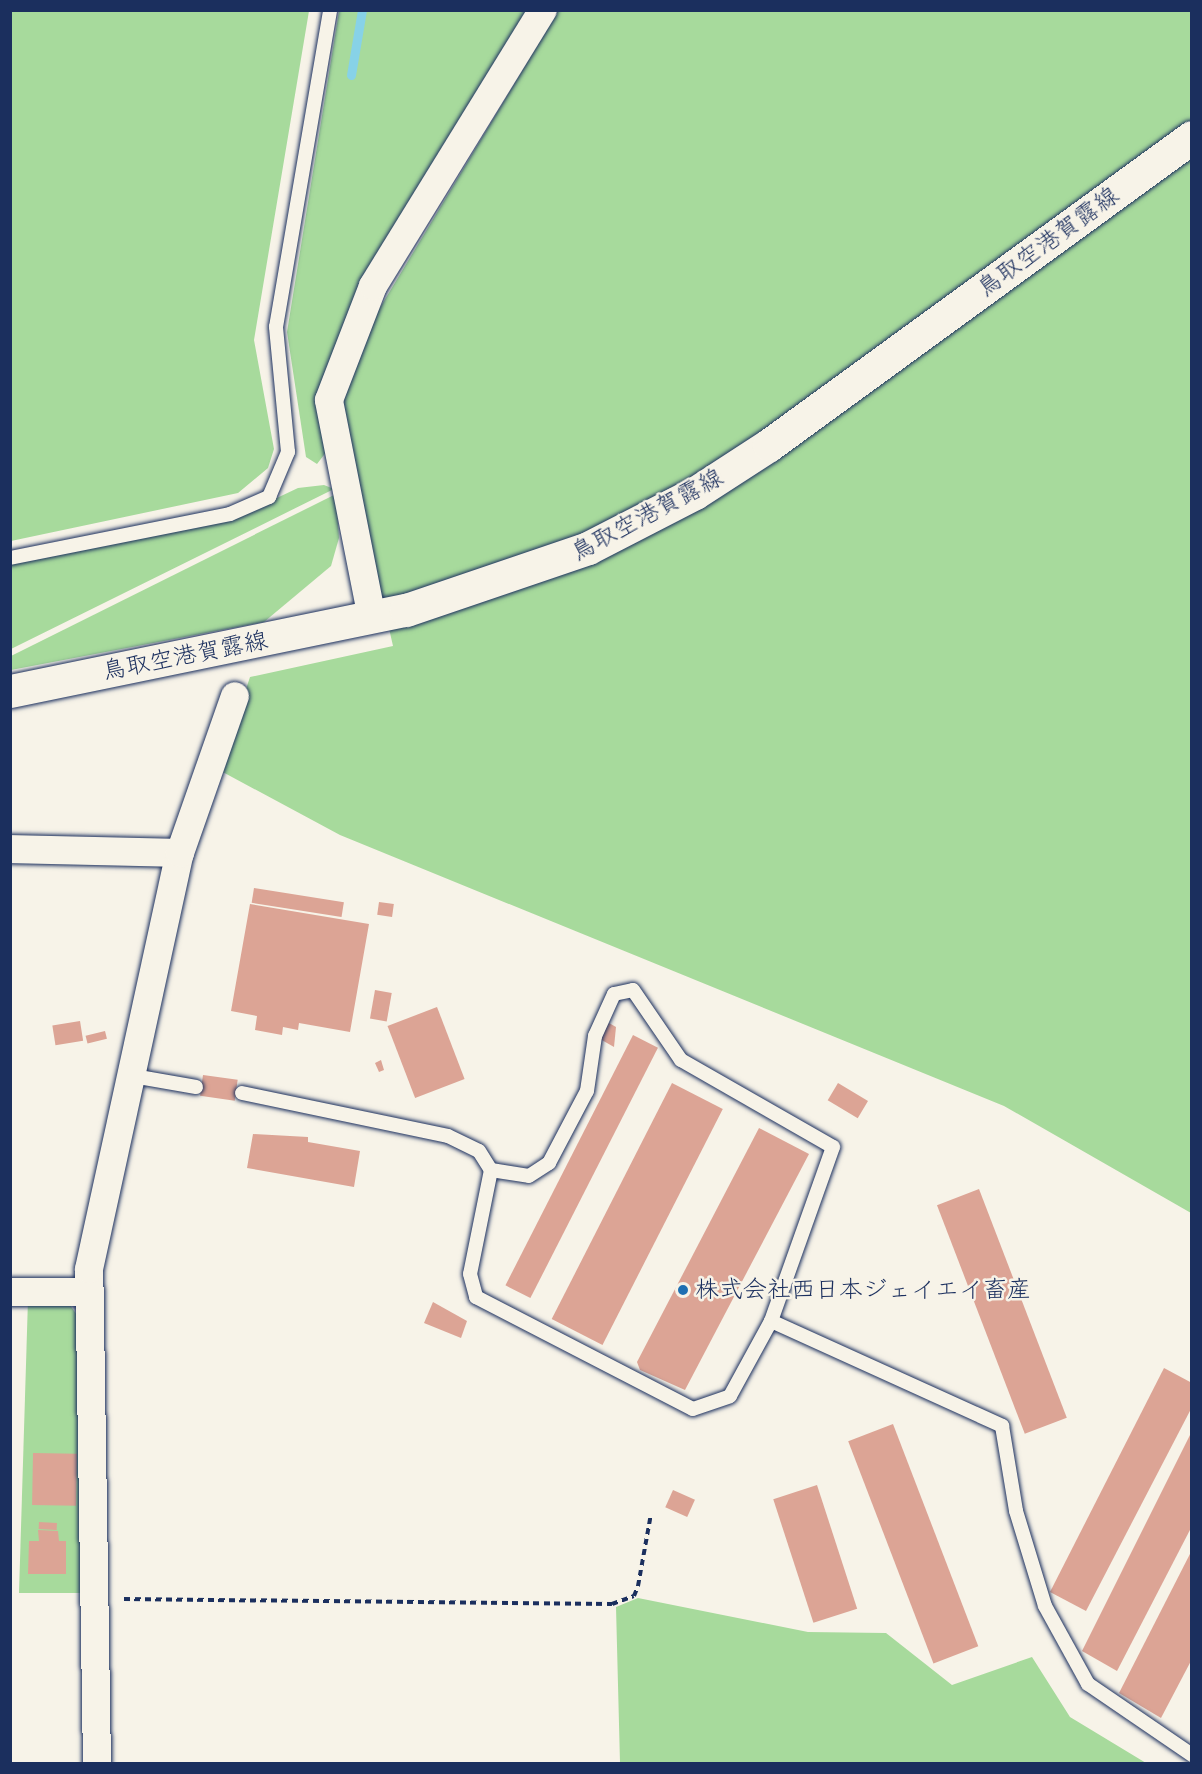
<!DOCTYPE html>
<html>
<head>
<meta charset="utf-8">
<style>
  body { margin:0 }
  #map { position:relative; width:1202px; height:1774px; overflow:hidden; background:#f7f3e8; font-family:Caveat,"Klee One",sans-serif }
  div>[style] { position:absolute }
  .green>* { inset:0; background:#a7da9c }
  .stream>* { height:9px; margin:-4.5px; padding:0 4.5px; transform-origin:4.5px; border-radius:4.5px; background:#87d2e7 }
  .building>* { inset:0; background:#dca495; transform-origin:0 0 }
  .path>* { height:4px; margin-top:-2px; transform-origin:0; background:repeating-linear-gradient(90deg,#1b2f5e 0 6px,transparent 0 10.5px) }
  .roads { filter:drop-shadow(0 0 2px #1b2f5e) drop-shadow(0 0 2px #1b2f5e) }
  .lane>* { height:14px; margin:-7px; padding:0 7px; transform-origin:7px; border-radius:7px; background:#f7f3e8 }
  .street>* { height:28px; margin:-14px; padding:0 14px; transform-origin:14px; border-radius:14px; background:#f7f3e8 }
  .secondary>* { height:33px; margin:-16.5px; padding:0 16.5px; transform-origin:16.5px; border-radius:16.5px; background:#f7f3e8 }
  .dots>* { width:16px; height:16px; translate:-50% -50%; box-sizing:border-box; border:3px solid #f7f3e8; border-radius:50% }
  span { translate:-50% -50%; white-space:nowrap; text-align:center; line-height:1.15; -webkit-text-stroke:5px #f7f3e8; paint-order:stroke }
  .street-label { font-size:24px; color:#1b2f5e }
  .poi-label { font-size:24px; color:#1b2f5e }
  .left { translate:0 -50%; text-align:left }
  .frame { position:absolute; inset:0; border:12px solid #1b2f5e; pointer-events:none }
</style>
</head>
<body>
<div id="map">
  <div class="green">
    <div style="clip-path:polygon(11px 10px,309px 11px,254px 340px,274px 449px,268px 468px,238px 493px,11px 541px)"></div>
    <div style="clip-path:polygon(339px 11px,530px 11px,366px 278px,327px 451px,317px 464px,306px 457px,287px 332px)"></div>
    <div style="clip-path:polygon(558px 11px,1191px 11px,1191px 1213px,1004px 1106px,340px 835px,219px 770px,250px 677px,393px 646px,339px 406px,363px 336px)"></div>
    <div style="clip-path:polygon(324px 485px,334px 489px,11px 649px,11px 564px,232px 519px,298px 488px)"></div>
    <div style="clip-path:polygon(336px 494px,339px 538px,331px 566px,264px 622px,11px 670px,11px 656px)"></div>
    <div style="clip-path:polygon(28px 1299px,70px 1305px,79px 1318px,89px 1593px,19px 1593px)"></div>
    <div style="clip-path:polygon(638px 1598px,808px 1632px,886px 1633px,952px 1685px,1032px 1657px,1070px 1717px,1146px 1763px,620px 1763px,616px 1607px)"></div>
  </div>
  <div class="stream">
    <div style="left:351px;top:75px;width:66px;rotate:-80.4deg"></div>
  </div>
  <div class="building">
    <div style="left:254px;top:888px;width:91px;height:15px;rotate:9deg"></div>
    <div style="left:379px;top:902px;width:15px;height:13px;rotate:8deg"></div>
    <div style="clip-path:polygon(250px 904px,369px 924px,350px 1032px,299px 1023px,298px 1030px,283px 1027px,282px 1035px,255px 1030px,257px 1016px,231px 1011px)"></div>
    <div style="left:375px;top:990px;width:17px;height:29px;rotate:10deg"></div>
    <div style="left:437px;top:1007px;width:77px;height:53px;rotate:69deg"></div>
    <div style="left:80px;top:1021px;width:20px;height:28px;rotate:81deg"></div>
    <div style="clip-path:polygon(609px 1023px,616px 1027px,614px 1047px,600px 1039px)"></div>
    <div style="left:105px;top:1031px;width:8px;height:20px;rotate:76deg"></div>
    <div style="left:633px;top:1035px;width:28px;height:281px;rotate:27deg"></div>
    <div style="clip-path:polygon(381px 1060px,384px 1070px,379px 1072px,375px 1063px)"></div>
    <div style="left:203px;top:1075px;width:35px;height:21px;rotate:8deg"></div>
    <div style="left:672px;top:1083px;width:57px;height:265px;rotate:27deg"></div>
    <div style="left:838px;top:1083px;width:35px;height:20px;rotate:31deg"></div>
    <div style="clip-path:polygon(759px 1128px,809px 1154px,685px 1390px,640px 1370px,637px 1362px)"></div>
    <div style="clip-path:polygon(253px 1134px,308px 1137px,308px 1142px,360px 1151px,354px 1187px,247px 1168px)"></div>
    <div style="left:979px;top:1189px;width:245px;height:45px;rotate:69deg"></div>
    <div style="clip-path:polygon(433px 1302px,467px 1321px,461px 1338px,424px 1323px)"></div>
    <div style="clip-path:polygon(1164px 1368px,1192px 1383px,1192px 1407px,1086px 1611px,1050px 1592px)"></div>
    <div style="left:893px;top:1424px;width:238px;height:48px;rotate:69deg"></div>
    <div style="clip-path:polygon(1192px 1431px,1192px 1526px,1117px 1671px,1082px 1651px)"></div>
    <div style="left:33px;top:1453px;width:44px;height:52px;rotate:1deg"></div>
    <div style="left:817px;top:1485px;width:130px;height:46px;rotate:72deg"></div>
    <div style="left:673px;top:1490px;width:24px;height:19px;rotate:24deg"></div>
    <div style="left:39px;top:1522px;width:18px;height:7px;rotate:3deg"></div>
    <div style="clip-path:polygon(38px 1530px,58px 1531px,59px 1541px,66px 1541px,66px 1574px,28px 1574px,29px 1541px,39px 1541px)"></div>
    <div style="clip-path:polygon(1192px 1550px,1192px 1659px,1161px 1718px,1119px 1693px)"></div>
  </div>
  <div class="path">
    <div style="left:124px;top:1599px;width:488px;rotate:0.6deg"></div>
    <div style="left:612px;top:1604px;width:23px;rotate:-20deg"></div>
    <div style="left:634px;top:1596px;width:11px;rotate:-68deg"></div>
    <div style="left:638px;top:1586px;width:73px;rotate:-79.8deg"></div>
  </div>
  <div class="roads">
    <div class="lane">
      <div style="left:10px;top:558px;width:224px;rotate:-11.3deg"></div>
      <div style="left:230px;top:514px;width:43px;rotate:-23.6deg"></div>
      <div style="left:269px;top:497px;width:49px;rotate:-67.1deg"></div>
      <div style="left:288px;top:452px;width:126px;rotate:-95.5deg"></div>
      <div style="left:276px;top:327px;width:322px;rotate:-80.3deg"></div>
      <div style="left:133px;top:1076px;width:64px;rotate:9.9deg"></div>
      <div style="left:242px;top:1093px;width:210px;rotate:11.8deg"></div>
      <div style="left:448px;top:1136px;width:34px;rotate:26deg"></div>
      <div style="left:479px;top:1151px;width:22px;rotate:58deg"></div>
      <div style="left:491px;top:1170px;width:106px;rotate:101.4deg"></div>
      <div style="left:470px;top:1274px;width:24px;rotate:75deg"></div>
      <div style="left:476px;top:1297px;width:244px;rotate:27.3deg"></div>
      <div style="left:693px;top:1409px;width:39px;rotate:-19deg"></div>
      <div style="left:730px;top:1396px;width:85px;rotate:-61.3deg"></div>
      <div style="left:771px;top:1321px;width:254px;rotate:24.4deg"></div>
      <div style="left:1002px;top:1426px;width:86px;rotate:80.6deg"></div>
      <div style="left:1016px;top:1511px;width:99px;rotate:73deg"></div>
      <div style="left:1045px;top:1606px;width:89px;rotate:61.1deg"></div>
      <div style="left:1088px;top:1684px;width:126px;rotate:34.3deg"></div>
      <div style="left:491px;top:1170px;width:38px;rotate:9deg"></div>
      <div style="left:529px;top:1176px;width:24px;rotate:-33deg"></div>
      <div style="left:549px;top:1163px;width:81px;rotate:-62.2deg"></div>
      <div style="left:587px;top:1091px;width:56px;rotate:-81.7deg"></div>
      <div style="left:595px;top:1036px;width:46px;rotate:-65.7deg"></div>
      <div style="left:614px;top:994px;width:19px;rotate:-12deg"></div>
      <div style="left:633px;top:990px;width:85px;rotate:55.6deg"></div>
      <div style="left:681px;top:1060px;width:175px;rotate:29.8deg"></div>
      <div style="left:833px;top:1147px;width:185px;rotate:109.6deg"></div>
    </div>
    <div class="street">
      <div style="left:372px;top:618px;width:222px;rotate:-101.2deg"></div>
      <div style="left:329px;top:400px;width:122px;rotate:-68.9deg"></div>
      <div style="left:373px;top:286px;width:324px;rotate:-58.4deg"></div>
      <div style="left:10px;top:849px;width:170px;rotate:1.3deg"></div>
      <div style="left:10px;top:1292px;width:78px"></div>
      <div style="left:97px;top:1764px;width:495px;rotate:-90.9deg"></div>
      <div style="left:89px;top:1269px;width:426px;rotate:-77.7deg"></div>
      <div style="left:180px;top:853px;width:166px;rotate:-70.7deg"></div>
    </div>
    <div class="secondary">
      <div style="left:10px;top:691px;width:404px;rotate:-11.6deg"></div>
      <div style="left:406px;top:610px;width:192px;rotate:-18.8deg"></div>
      <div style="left:588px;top:548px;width:120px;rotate:-27.2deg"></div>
      <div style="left:695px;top:493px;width:88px;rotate:-33deg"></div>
      <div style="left:769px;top:445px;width:523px;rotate:-36.06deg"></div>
    </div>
  </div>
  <div class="dots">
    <div style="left:683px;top:1290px;background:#1f6fb2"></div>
  </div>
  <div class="street-label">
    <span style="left:1048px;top:242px;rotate:-36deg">鳥取空港賀露線</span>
    <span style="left:647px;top:515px;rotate:-28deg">鳥取空港賀露線</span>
    <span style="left:185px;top:656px;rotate:-11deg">鳥取空港賀露線</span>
  </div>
  <div class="poi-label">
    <span class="left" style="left:695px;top:1290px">株式会社西日本ジェイエイ畜産</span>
  </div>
  <div class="frame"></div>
</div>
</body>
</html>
